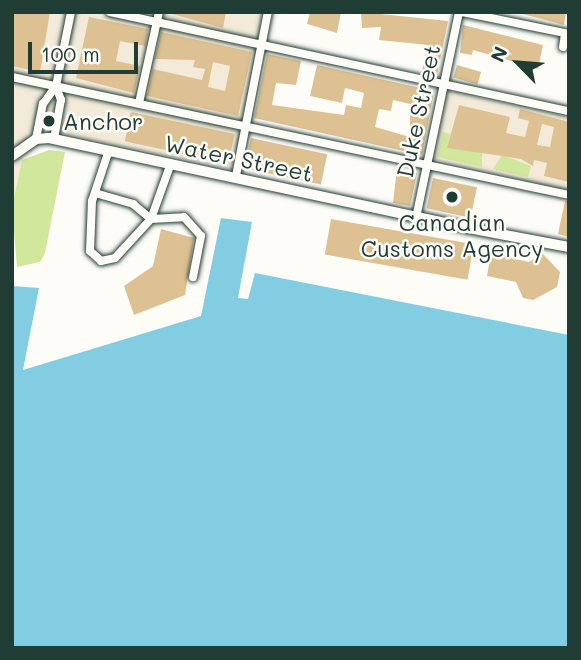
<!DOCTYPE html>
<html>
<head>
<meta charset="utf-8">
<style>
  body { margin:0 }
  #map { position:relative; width:581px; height:660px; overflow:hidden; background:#fdfcf7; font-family:Mali,sans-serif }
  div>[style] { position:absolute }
  .built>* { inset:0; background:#f3ead9 }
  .green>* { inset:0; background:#d1e79c }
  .water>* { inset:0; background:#83cde3 }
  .building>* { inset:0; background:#ddc192; transform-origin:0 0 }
  .roads { filter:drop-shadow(0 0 2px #1f3d34) drop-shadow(0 0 2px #1f3d34) }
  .minor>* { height:8px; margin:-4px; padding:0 4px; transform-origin:4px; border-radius:4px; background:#fdfcf7 }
  .major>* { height:10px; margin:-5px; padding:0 5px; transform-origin:5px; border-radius:5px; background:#fdfcf7 }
  .dots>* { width:19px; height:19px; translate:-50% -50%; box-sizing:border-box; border:4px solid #fdfcf7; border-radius:50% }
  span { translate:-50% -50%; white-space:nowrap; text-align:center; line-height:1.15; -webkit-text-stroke:5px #fdfcf7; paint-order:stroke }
  .street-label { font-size:23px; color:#1f3d34 }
  .poi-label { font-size:23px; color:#1f3d34 }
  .left { translate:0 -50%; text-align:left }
  .frame { position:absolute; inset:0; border:14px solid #1f3d34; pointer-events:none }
  .north { position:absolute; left:483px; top:28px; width:70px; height:70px; -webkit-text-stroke:5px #fdfcf7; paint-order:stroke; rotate:295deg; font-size:19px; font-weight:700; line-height:28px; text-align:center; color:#1f3d34 }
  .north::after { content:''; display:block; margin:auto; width:24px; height:32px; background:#1f3d34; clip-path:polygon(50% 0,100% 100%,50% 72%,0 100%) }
  .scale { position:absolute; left:28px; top:42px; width:110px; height:32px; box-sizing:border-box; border:4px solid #1f3d34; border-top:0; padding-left:9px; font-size:21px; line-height:24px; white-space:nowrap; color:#1f3d34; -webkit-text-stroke:5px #fdfcf7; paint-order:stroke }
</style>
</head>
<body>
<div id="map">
  <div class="built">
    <div style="clip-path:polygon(12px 12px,265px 12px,234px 170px,46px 130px,28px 133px,12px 207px)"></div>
    <div style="clip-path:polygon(447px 91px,569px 117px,569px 191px,434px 159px)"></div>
  </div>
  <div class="green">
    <div style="clip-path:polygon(443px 132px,450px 134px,448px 148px,482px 151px,482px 167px,437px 157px)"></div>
    <div style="clip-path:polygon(49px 150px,65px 152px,45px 253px,40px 262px,17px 267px,12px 207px,22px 160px)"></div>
    <div style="clip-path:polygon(502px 155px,531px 166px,528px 177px,493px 169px)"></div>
  </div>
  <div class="water">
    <div style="clip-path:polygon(221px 218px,252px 222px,238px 298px,248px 299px,255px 273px,569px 335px,569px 648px,12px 648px,12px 286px,39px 288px,23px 370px,201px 316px)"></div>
  </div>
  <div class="building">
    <div style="clip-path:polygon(12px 12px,50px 12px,40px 72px,12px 66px)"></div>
    <div style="clip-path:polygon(165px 12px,226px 12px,223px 28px)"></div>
    <div style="clip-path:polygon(310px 12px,341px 12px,337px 33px,307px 24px)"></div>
    <div style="clip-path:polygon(361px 12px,448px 21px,437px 75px,422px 71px,428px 45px,379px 40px,381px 27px,362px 28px)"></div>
    <div style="clip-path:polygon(515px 12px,566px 12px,564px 25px)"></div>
    <div style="clip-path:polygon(89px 17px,148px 29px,145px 46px,120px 41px,116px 61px,140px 66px,134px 93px,76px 78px)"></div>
    <div style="clip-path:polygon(463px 25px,543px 45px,538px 69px,473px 50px,472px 55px,460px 53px)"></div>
    <div style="clip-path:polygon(evenodd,161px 32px,252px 52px,238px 116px,147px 96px,153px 69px,202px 80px,205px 69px,193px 67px,195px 60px,155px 59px,161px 32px,213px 62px,230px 66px,225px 91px,208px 87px,213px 62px)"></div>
    <div style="clip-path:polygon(evenodd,267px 54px,301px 61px,296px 85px,276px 83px,272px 105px,344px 115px,346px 105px,361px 108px,364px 93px,345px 88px,342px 103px,310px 96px,317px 65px,434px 91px,422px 155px,254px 118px,267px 54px,393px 100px,410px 104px,410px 137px,375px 127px,379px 109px,391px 111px,393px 100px)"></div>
    <div style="left:457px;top:65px;width:25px;height:13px;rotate:16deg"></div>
    <div style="clip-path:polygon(evenodd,459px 105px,510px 117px,506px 133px,525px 137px,529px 121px,518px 118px,520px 109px,569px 122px,569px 182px,544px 176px,547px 163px,534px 160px,533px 166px,521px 159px,447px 148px,459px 105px,542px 124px,554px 127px,550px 147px,537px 145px,542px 124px)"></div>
    <div style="left:131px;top:112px;width:106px;height:30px;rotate:12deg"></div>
    <div style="left:251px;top:138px;width:78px;height:31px;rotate:12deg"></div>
    <div style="clip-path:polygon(397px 169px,417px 173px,410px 206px,393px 203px)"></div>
    <div style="left:433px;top:178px;width:45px;height:31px;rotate:12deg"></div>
    <div style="clip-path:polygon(565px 201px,569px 201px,569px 237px,558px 234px)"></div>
    <div style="left:331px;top:219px;width:145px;height:36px;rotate:10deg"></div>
    <div style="clip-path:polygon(161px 229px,194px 238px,185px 295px,134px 315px,124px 286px,153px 266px)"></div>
    <div style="clip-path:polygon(542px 253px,560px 272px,557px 287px,533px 300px,523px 298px,516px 282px,487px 276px,491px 254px,529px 262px)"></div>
  </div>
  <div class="roads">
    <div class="minor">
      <div style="left:110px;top:12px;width:470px;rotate:12.2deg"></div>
      <div style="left:462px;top:12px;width:109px;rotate:11.6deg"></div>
      <div style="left:563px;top:47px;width:13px;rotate:-81deg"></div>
      <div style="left:12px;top:77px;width:569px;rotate:11.96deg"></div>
      <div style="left:139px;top:103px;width:93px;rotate:-77.6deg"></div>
      <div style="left:36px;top:139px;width:36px;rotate:-79deg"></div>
      <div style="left:43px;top:104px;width:22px;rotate:-54deg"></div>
      <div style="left:56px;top:86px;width:76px;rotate:-78.5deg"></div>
      <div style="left:54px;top:139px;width:40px;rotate:-80deg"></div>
      <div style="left:61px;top:100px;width:15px;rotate:-110deg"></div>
      <div style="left:109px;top:150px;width:54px;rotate:108.4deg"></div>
      <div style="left:92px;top:201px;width:50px;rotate:92.3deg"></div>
      <div style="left:90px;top:251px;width:15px;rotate:42deg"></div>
      <div style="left:101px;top:261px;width:14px;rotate:-12deg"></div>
      <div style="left:115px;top:258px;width:53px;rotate:-47.3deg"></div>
      <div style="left:151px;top:219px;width:33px;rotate:-3deg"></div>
      <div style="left:184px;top:217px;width:25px;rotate:48deg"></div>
      <div style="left:201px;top:236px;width:42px;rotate:101deg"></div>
      <div style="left:236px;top:176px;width:167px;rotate:-79deg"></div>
      <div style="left:95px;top:193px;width:40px;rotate:16deg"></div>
      <div style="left:133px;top:204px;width:23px;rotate:40deg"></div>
      <div style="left:151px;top:219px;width:59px;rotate:-70.3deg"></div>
      <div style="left:416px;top:218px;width:210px;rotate:-78.2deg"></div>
    </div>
    <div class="major">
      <div style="left:12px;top:156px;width:29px;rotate:-35deg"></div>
      <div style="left:36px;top:139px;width:13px;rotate:-4deg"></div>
      <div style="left:49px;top:138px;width:430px;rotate:12.1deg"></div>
      <div style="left:463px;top:227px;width:108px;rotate:10.7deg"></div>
    </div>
  </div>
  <div class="dots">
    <div style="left:49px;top:121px;background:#1f3d34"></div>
    <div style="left:452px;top:197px;background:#1f3d34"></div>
  </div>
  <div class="street-label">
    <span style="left:418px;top:111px;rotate:-78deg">Duke Street</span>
    <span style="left:239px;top:158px;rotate:12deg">Water Street</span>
  </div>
  <div class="poi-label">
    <span class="left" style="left:63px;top:121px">Anchor</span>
    <span style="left:452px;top:235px">Canadian<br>Customs Agency</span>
  </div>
  <div class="frame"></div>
  <div class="north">N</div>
  <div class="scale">100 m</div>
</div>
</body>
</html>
